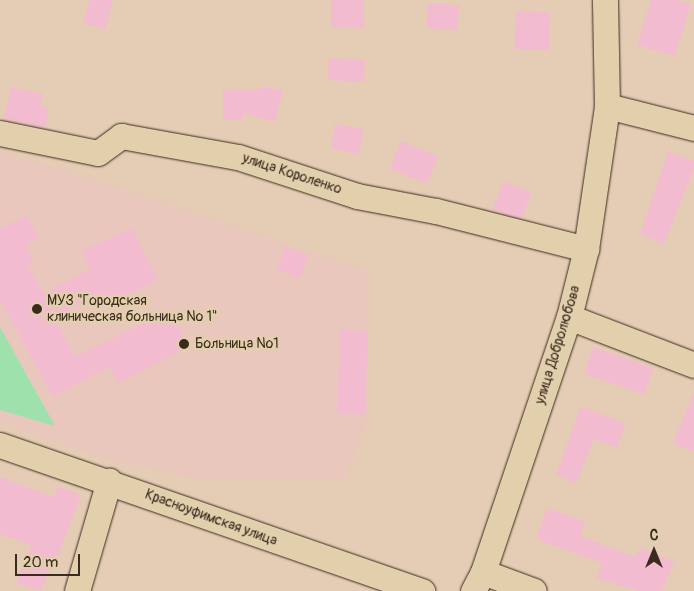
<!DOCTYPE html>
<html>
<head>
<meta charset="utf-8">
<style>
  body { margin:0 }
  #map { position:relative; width:694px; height:591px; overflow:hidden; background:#e5ccb4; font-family:Pangolin,sans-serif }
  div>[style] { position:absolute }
  .built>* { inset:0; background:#e9c7bc }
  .green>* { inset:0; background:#9fe1ac }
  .building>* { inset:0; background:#f3bbd0; transform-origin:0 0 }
  .roads { filter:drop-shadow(0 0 1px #3b2a1e) drop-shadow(0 0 1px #3b2a1e) }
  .minor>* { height:25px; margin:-12.5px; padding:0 12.5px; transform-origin:12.5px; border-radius:12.5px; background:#e2d0ad }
  .dots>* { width:14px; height:14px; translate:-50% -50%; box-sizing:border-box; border:2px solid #e2d0ad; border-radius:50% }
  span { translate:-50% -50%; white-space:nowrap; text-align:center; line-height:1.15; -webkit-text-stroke:4.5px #e2d0ad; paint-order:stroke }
  .street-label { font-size:14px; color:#3b2a1e }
  .poi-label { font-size:14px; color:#3b2a1e }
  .left { translate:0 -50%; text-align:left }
  .north { position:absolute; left:629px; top:526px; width:50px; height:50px; -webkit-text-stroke:4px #e2d0ad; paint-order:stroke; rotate:0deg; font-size:14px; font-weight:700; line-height:20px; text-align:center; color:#3b2a1e }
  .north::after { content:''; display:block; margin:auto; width:18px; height:22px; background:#3b2a1e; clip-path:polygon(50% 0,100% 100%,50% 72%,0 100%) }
  .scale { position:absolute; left:15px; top:554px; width:65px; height:22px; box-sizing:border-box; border:2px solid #3b2a1e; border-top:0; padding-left:6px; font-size:15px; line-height:18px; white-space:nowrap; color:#3b2a1e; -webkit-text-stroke:4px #e2d0ad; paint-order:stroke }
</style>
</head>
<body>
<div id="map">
  <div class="built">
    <div style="clip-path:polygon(0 153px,48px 165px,368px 271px,368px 418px,345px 479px,201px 479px,106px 459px,0 423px)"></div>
  </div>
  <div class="green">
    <div style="clip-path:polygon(0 327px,55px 426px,0 410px)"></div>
  </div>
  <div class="building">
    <div style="clip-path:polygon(90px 0,113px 0,105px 29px,83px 23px)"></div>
    <div style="left:331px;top:0;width:33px;height:27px"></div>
    <div style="clip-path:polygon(651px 0,676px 0,691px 4px,675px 56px,637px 45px)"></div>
    <div style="left:428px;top:3px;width:31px;height:25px;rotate:4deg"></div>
    <div style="left:516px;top:11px;width:34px;height:38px;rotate:2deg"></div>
    <div style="left:365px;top:60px;width:22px;height:36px;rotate:93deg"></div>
    <div style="clip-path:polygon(262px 86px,283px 91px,275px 122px,243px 113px,243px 120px,223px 120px,223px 89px,261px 89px)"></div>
    <div style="clip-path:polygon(11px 87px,43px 94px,40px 106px,49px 108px,45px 127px,4px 119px)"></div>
    <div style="left:335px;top:124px;width:29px;height:25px;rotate:10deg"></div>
    <div style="left:401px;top:141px;width:40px;height:30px;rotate:22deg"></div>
    <div style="clip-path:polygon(668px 152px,694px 161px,694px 168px,664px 244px,640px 234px)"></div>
    <div style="left:503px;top:181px;width:31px;height:30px;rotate:21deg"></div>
    <div style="clip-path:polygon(26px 215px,38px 237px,25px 244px,34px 261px,27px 264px,44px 294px,90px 269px,82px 251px,132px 228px,157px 280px,107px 305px,101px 292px,54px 318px,75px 357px,170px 310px,189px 346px,118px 383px,109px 366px,53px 397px,0 300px,0 229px)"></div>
    <div style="left:286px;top:247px;width:24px;height:24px;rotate:22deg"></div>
    <div style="left:340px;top:330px;width:28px;height:83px;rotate:2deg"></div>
    <div style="left:593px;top:347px;width:64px;height:28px;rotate:19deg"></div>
    <div style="clip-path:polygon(694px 392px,694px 452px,673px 443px)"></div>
    <div style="clip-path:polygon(581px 406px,626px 424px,617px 448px,594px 439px,576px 483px,556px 475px)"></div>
    <div style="clip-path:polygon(0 477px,54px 497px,58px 486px,81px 495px,58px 555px,56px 554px,41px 591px,16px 583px,31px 545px,0 534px)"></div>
    <div style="clip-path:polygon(547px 508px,585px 521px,580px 536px,636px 557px,640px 548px,674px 561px,662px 591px,638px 591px,596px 578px,602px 563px,536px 539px)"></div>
  </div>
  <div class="roads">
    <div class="minor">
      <div style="left:607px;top:106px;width:90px;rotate:14.2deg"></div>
      <div style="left:0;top:133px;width:100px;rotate:11.5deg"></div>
      <div style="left:98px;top:153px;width:29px;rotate:-36deg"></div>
      <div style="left:121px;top:136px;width:119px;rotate:10.2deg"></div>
      <div style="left:238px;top:157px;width:125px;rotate:18.1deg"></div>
      <div style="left:357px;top:196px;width:80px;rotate:10.8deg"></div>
      <div style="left:436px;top:211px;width:155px;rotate:14.2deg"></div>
      <div style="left:569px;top:317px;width:134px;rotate:21deg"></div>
      <div style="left:0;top:445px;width:447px;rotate:19.1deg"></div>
      <div style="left:483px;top:572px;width:54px;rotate:20.4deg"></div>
      <div style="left:77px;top:591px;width:115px;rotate:-73.8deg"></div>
      <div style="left:473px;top:591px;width:21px;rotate:-62deg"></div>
      <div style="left:483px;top:572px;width:269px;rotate:-71.4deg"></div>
      <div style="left:569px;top:317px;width:70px;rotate:-76deg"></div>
      <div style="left:586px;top:249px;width:145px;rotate:-81.6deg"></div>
      <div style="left:607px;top:106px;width:106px;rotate:-91.1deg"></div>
    </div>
  </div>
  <div class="dots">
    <div style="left:37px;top:309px;background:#3b2a1e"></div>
    <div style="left:184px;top:344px;background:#3b2a1e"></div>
  </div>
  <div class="street-label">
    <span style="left:292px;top:174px;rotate:18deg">улица Короленко</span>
    <span style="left:558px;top:345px;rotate:-73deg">улица Добролюбова</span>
    <span style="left:211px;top:518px;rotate:20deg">Красноуфимская улица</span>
  </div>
  <div class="poi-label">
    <span class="left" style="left:47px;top:309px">МУЗ "Городская<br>клиническая больница № 1"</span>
    <span class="left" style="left:195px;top:344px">Больница №1</span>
  </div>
  <div class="north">С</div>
  <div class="scale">20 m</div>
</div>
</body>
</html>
